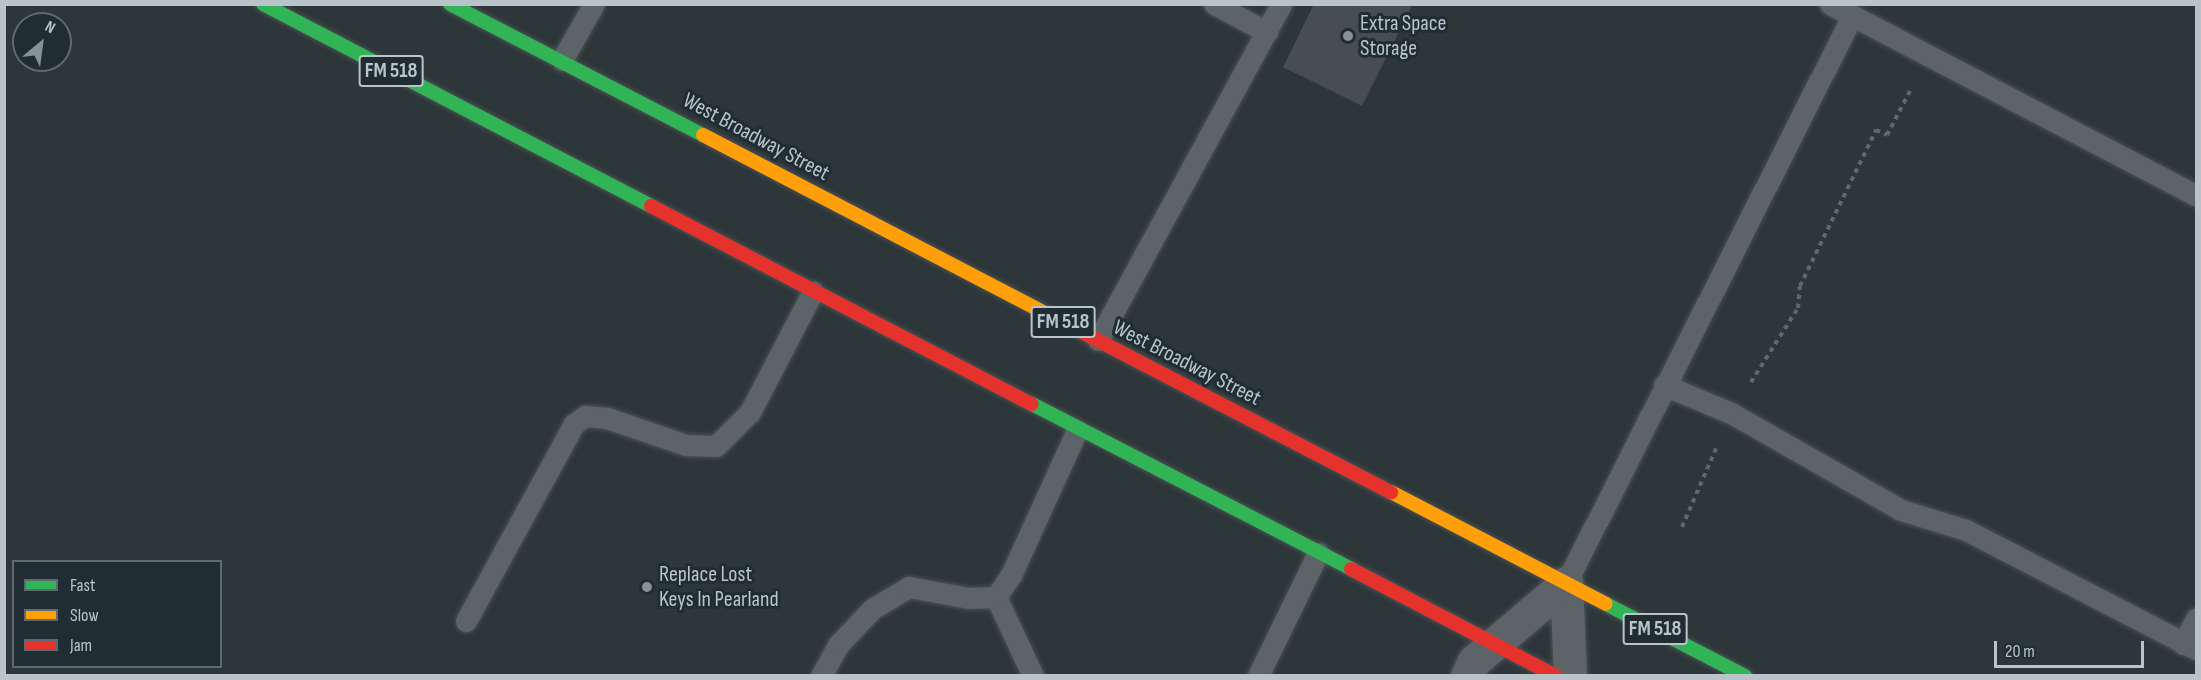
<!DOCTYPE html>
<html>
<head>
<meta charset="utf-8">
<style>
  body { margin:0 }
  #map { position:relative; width:2201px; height:680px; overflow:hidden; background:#2d3639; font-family:"Sofia Sans Condensed",sans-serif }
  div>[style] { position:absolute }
  .building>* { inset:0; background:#464e51 }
  .path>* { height:4px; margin-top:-2px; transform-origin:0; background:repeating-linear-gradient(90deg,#60686b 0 4.5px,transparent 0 9px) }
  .roads { filter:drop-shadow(0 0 2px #4b5154) drop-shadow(0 0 2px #4b5154) }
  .lane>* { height:21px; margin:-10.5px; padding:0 10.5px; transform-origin:10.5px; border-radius:10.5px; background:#5d6468 }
  .street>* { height:33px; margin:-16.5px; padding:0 16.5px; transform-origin:16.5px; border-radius:16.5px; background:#5d6468 }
  .fast>* { height:14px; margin:-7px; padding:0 7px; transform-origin:7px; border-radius:7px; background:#30b455 }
  .slow>* { height:14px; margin:-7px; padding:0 7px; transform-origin:7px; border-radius:7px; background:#ff9f0a }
  .jam>* { height:14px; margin:-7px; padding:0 7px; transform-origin:7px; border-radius:7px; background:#e5322d }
  .dots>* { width:16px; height:16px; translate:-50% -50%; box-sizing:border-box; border:3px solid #202e34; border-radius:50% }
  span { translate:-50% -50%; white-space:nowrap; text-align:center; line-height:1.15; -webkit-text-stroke:6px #202e34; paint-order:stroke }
  .shield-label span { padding:2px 4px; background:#202e34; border:2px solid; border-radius:4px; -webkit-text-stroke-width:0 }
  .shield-label { font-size:21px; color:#b8c4ca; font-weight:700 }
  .poi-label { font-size:22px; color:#b8c4ca }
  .left { translate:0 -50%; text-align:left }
  .street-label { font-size:22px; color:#b8c4ca }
  .frame { position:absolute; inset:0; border:6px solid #b8c4ca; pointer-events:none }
  .legend { position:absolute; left:12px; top:560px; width:210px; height:108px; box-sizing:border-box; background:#202e34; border:2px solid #5d6a70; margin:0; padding:8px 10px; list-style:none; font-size:18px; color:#b8c4ca }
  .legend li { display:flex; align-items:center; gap:12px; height:30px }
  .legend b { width:30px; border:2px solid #5d6a70 }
  .north { position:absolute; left:12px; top:12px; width:60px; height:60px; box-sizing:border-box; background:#202e34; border:2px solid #5d6a70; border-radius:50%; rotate:29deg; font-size:16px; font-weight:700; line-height:24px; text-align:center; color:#b8c4ca }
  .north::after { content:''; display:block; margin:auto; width:21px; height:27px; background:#879297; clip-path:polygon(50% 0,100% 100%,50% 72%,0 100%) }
  .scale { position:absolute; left:1994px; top:641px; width:150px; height:27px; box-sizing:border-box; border:3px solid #b8c4ca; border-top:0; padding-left:8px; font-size:18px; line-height:21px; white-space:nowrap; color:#b8c4ca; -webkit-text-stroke:4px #202e34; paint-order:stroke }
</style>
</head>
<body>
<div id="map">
  <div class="building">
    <div style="clip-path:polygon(1314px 4px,1413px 4px,1362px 106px,1283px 67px)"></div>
  </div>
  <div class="path">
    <div style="left:1751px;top:382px;width:88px;rotate:-57.6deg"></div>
    <div style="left:1798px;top:308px;width:22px;rotate:-85deg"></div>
    <div style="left:1800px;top:286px;width:174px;rotate:-64deg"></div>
    <div style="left:1876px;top:130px;width:12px;rotate:24deg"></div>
    <div style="left:1887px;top:135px;width:54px;rotate:-62.5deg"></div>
    <div style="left:1682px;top:527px;width:88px;rotate:-66.6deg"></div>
  </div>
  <div class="roads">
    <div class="lane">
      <div style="left:1214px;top:4px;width:60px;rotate:27.8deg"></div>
      <div style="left:1830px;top:4px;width:413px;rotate:27.6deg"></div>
      <div style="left:562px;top:60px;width:64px;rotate:-60.3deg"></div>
      <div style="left:1098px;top:340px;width:383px;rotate:-61.4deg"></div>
      <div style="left:1664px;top:385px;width:73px;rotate:22.7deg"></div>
      <div style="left:1731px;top:413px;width:196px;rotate:29.7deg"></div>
      <div style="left:1901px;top:510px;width:68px;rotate:17.1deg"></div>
      <div style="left:1966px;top:530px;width:259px;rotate:27.4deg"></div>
      <div style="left:1566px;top:583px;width:635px;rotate:-63.23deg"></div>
      <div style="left:996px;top:597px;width:87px;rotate:64.9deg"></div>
      <div style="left:466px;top:621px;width:225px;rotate:-61.3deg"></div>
      <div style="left:574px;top:424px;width:14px;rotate:-36deg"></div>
      <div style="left:585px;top:416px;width:22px;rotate:5deg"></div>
      <div style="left:607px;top:418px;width:83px;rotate:18.9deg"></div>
      <div style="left:686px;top:445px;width:30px;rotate:2deg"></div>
      <div style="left:716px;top:446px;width:48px;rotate:-45deg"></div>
      <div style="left:750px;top:412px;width:136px;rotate:-62.5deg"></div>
      <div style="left:2183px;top:644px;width:29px;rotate:-63deg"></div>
      <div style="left:821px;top:676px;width:35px;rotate:-61deg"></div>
      <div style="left:838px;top:645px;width:50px;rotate:-46.6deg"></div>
      <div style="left:872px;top:609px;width:43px;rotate:-30.7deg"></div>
      <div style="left:909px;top:587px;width:61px;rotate:10.4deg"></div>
      <div style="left:969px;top:598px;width:27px;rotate:-2deg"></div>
      <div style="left:996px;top:597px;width:27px;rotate:-56deg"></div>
      <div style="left:1011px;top:575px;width:159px;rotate:-65.5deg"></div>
      <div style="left:1258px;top:676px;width:137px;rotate:-64deg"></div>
    </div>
    <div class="street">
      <div style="left:1566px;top:583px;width:93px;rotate:87.5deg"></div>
      <div style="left:1467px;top:676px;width:17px;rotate:-65deg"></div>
      <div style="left:1474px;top:661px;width:121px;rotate:-40.3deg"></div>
    </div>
    <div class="fast">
      <div style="left:263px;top:4px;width:437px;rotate:27.5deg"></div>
      <div style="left:450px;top:4px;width:285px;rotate:27.4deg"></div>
      <div style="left:1032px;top:404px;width:359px;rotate:27.3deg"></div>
      <div style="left:1606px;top:604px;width:157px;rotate:27.4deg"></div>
    </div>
    <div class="slow">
      <div style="left:703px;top:135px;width:386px;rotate:27.5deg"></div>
      <div style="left:1391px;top:492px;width:242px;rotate:27.5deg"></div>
    </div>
    <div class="jam">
      <div style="left:651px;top:206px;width:429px;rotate:27.5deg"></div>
      <div style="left:1045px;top:313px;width:390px;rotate:27.4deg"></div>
      <div style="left:1351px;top:569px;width:231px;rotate:27.6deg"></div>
    </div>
  </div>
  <div class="dots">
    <div style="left:1348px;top:36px;background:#879297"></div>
    <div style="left:647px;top:587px;background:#879297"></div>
  </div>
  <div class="shield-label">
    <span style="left:391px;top:71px">FM 518</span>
    <span style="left:1063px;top:322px">FM 518</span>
    <span style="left:1655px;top:629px">FM 518</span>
  </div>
  <div class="poi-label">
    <span class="left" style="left:1360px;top:36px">Extra Space<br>Storage</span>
    <span class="left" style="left:659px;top:587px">Replace Lost<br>Keys In Pearland</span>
  </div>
  <div class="street-label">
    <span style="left:756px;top:137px;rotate:28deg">West Broadway Street</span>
    <span style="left:1187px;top:363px;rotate:27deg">West Broadway Street</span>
  </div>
  <div class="frame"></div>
  <ul class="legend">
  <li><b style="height:8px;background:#30b455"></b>Fast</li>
  <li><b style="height:8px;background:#ff9f0a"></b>Slow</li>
  <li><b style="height:8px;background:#e5322d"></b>Jam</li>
  </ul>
  <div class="north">N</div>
  <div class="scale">20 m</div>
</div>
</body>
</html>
